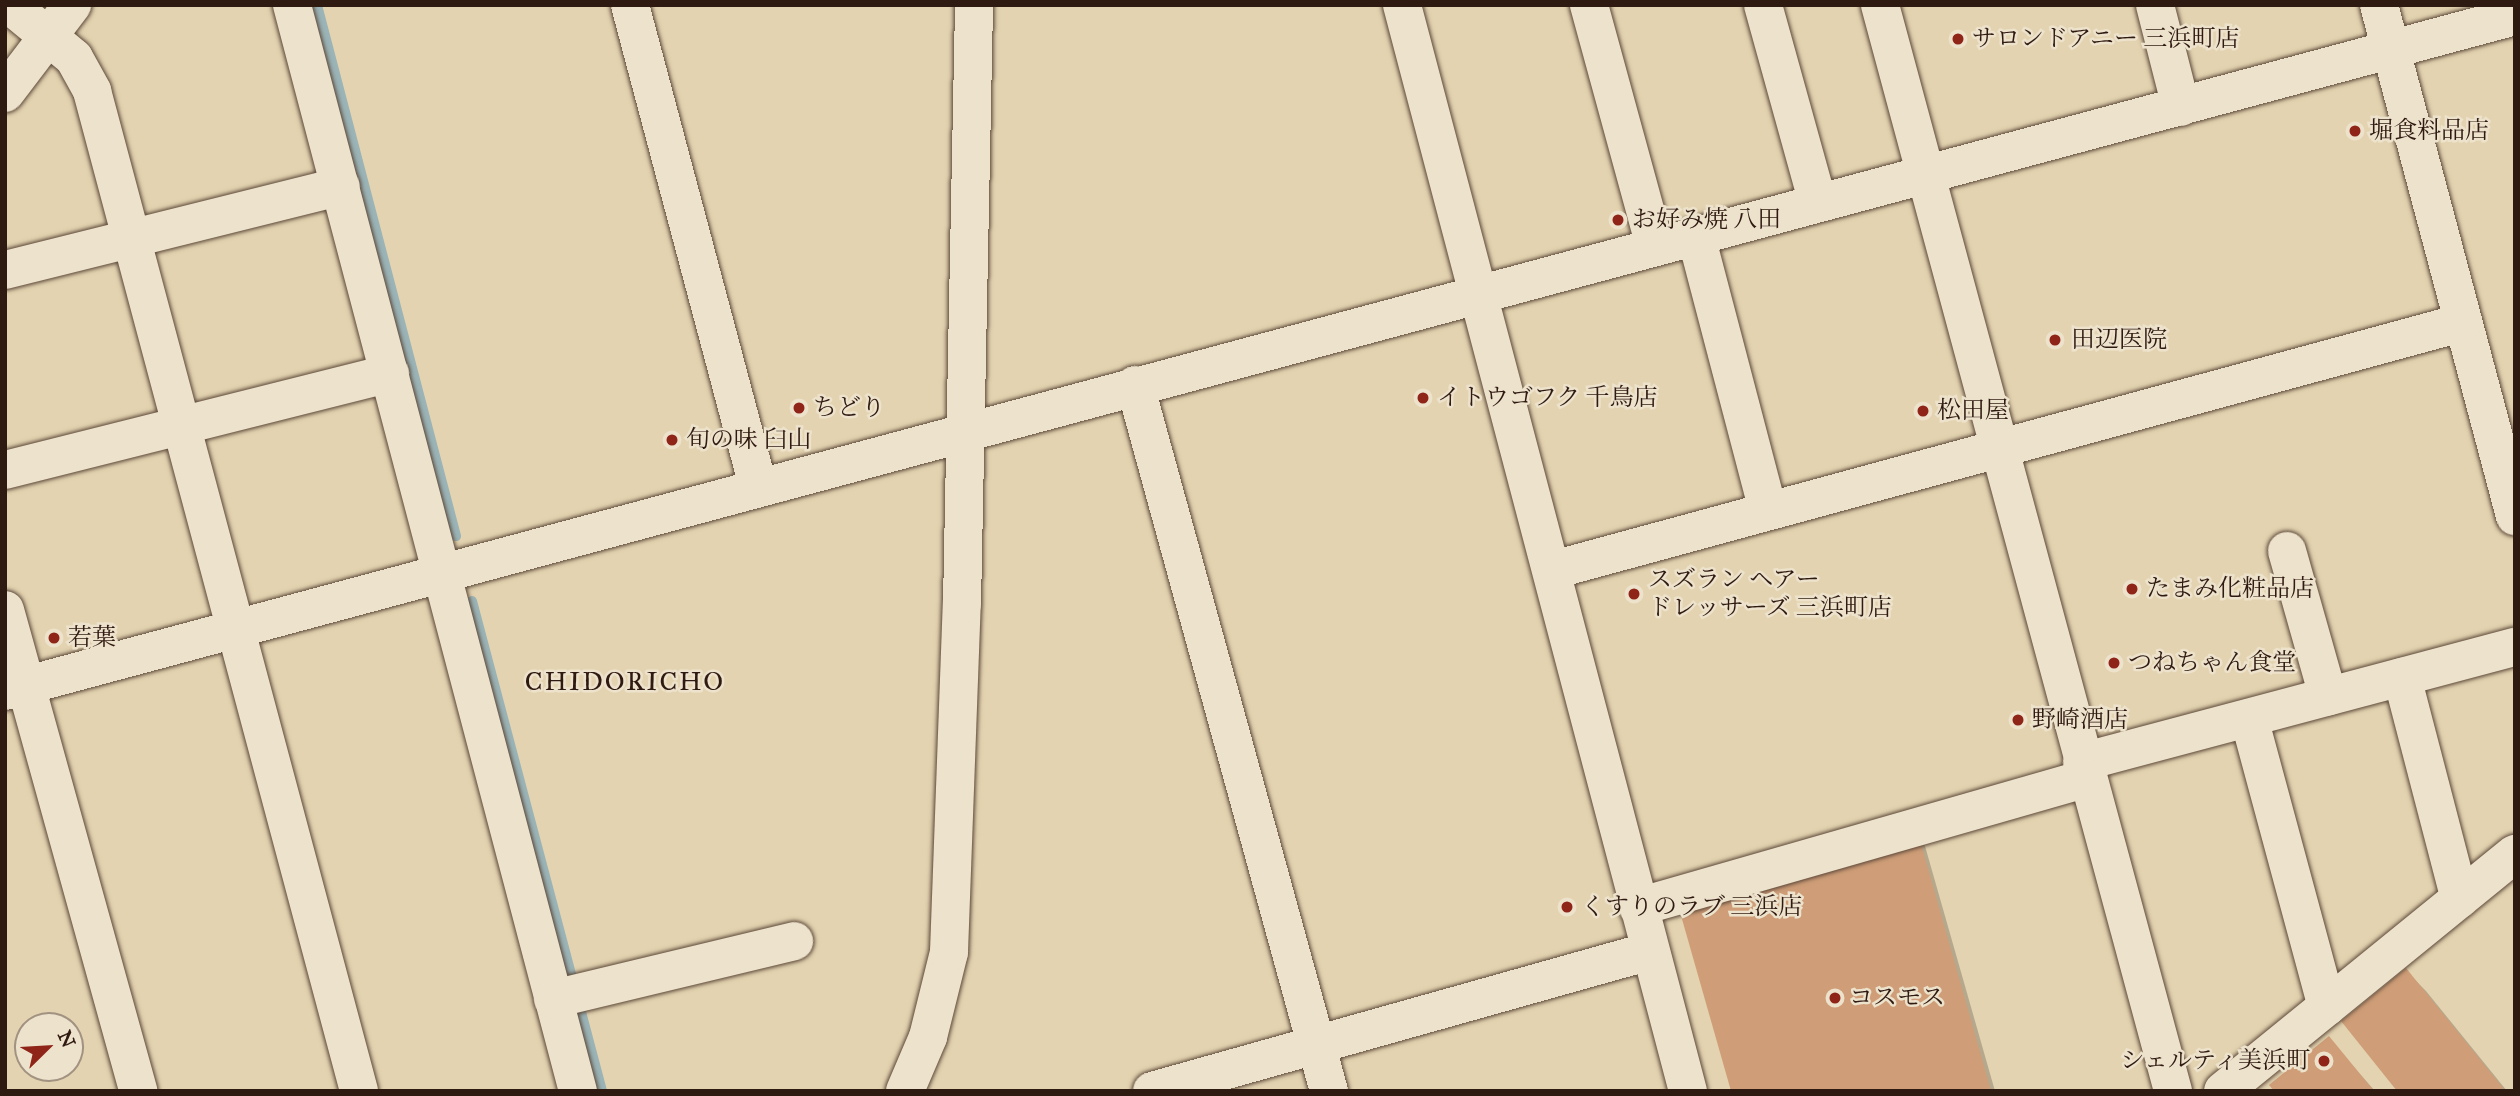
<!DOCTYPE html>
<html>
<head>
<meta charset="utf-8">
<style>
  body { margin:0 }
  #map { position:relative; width:2520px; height:1096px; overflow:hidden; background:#e3d3b0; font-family:"IM FELL Great Primer","Noto Serif JP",serif }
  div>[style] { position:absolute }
  .shadow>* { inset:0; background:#0003 }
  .stream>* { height:10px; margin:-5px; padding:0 5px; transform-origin:5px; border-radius:5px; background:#9bb4b7 }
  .building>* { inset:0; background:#cf9e78 }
  .roads { filter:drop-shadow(0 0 2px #5c4839) drop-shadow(0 0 2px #5c4839) }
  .minor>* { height:38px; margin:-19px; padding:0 19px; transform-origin:19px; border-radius:19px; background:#ede2cc }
  .dots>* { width:19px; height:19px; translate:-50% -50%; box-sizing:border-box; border:4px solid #ede2cc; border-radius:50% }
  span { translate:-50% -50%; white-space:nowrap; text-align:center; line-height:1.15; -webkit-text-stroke:5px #ede2cc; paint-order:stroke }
  .poi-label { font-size:24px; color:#2f1a11 }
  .left { translate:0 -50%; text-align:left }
  .right { translate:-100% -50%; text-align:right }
  .neighbourhood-label { font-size:26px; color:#2f1a11; letter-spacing:2px }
  .frame { position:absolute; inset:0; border:7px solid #2f1a11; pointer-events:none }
  .north { position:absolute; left:14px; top:1012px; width:70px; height:70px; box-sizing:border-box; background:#ede2cc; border:2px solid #a19281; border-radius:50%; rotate:66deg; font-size:19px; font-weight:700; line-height:28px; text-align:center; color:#2f1a11 }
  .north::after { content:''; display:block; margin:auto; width:24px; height:32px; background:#8f2418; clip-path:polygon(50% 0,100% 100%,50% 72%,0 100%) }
</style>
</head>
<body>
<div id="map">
  <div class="shadow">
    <div style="clip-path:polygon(1919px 839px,1925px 846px,1995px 1091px,1733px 1091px)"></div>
    <div style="clip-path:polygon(2406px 971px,2426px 991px,2507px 1091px,2400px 1091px)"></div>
    <div style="clip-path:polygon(2329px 1039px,2375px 1091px,2276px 1091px)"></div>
  </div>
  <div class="stream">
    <div style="left:317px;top:5px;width:549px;rotate:75.33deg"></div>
    <div style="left:472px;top:601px;width:507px;rotate:75.14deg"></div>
  </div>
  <div class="building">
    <div style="clip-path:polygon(1919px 837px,1991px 1091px,1731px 1091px,1678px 905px)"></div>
    <div style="clip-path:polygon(2406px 968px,2503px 1088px,2500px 1091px,2397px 1091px,2341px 1021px)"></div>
    <div style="clip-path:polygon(2329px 1036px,2374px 1091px,2274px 1091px,2269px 1085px)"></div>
  </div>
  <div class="roads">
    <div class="minor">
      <div style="left:10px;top:5px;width:83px;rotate:39.6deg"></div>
      <div style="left:74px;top:58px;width:38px;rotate:61deg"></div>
      <div style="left:92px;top:91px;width:1035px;rotate:75.05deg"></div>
      <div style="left:292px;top:5px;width:1123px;rotate:75.25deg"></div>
      <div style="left:630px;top:5px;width:497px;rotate:75.1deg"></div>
      <div style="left:1402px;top:5px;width:1123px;rotate:75.25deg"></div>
      <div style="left:1589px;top:5px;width:251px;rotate:74.7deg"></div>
      <div style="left:1763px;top:5px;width:205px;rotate:74.5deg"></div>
      <div style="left:1880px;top:5px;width:1125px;rotate:74.9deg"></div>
      <div style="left:2155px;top:5px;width:105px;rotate:75.7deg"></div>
      <div style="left:2379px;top:5px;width:529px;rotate:75.1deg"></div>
      <div style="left:5px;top:93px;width:111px;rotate:-52.7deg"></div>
      <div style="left:1696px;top:236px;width:283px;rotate:75.3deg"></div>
      <div style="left:5px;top:270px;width:346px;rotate:-14deg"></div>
      <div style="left:1135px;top:385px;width:732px;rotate:74.64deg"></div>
      <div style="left:5px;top:470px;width:397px;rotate:-14.1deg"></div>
      <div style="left:2287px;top:551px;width:151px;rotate:74.2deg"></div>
      <div style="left:1553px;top:570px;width:941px;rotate:-15.22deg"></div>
      <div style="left:5px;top:610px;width:499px;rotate:74.5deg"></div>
      <div style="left:2402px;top:677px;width:229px;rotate:75.4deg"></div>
      <div style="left:5px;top:691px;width:2599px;rotate:-15.05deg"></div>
      <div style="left:2249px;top:718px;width:299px;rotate:74.9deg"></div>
      <div style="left:2082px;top:762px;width:448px;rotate:-14.9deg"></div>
      <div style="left:1638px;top:907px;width:467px;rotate:-16deg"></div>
      <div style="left:553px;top:999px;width:248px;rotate:-13.5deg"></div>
      <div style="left:905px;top:1091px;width:59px;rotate:-66.9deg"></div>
      <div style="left:928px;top:1037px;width:88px;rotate:-76.1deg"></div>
      <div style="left:949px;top:952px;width:348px;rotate:-87.9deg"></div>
      <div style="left:962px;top:604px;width:599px;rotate:-88.85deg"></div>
      <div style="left:1152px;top:1091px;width:517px;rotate:-15.7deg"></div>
      <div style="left:2223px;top:1091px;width:376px;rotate:-39.1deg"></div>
    </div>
  </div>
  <div class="dots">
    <div style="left:1958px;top:39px;background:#8f2418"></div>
    <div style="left:2355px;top:131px;background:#8f2418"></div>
    <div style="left:1618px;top:220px;background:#8f2418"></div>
    <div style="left:2055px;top:340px;background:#8f2418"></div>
    <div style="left:1423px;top:398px;background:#8f2418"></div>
    <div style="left:799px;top:408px;background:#8f2418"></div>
    <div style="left:1923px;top:411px;background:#8f2418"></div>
    <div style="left:672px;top:440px;background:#8f2418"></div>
    <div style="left:2132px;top:589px;background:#8f2418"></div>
    <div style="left:1634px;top:594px;background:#8f2418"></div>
    <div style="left:54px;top:638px;background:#8f2418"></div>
    <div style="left:2114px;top:663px;background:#8f2418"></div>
    <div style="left:2018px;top:720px;background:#8f2418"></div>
    <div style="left:1567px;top:907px;background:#8f2418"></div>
    <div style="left:1835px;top:998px;background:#8f2418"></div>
    <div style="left:2324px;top:1061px;background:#8f2418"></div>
  </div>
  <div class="poi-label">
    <span class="left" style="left:1972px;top:39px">サロンドアニー 三浜町店</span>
    <span class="left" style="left:2369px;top:131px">堀食料品店</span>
    <span class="left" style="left:1632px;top:220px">お好み焼 八田</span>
    <span class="left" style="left:2071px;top:340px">田辺医院</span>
    <span class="left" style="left:1437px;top:398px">イトウゴフク 千鳥店</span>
    <span class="left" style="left:813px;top:408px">ちどり</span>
    <span class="left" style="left:1937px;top:411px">松田屋</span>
    <span class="left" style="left:686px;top:440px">旬の味 臼山</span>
    <span class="left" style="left:1648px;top:594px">スズラン ヘアー<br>ドレッサーズ 三浜町店</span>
    <span class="left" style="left:2146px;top:589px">たまみ化粧品店</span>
    <span class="left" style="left:68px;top:638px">若葉</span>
    <span class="left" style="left:2128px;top:663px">つねちゃん食堂</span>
    <span class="left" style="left:2032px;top:720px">野崎酒店</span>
    <span class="left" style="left:1581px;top:907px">くすりのラブ 三浜店</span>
    <span class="left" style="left:1849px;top:998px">コスモス</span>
    <span class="right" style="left:2310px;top:1061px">シェルティ美浜町</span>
  </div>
  <div class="neighbourhood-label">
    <span style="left:625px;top:682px">CHIDORICHO</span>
  </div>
  <div class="frame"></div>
  <div class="north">N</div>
</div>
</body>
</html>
